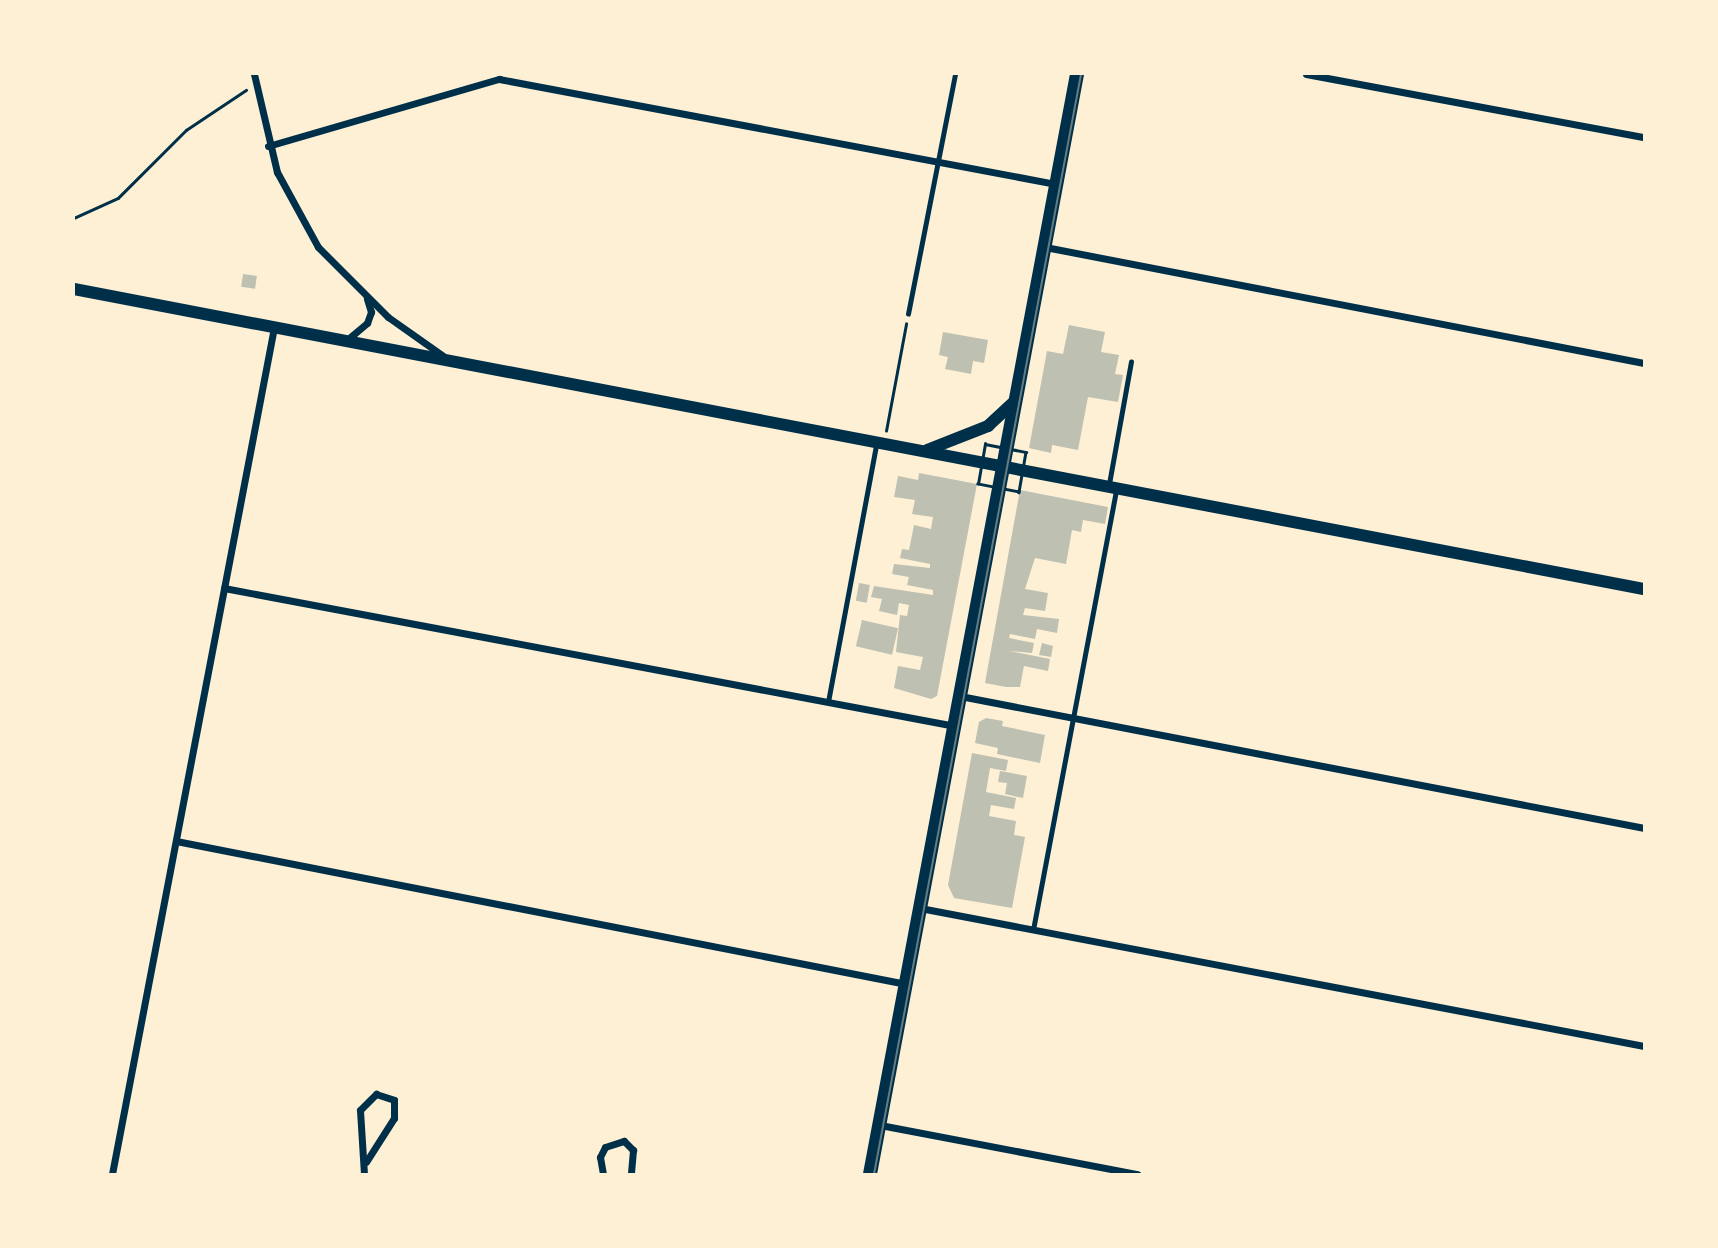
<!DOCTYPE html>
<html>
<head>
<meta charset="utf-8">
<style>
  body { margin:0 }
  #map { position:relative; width:1718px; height:1248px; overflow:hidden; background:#fdf0d5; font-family:Montserrat,sans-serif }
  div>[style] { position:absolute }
  .building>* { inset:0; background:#bec0b2; transform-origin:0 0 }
  .path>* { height:2.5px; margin:-1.25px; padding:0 1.25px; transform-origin:1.25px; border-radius:1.25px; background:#003049 }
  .service>* { height:4.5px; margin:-2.25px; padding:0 2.25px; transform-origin:2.25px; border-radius:2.25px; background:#003049 }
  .minor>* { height:7px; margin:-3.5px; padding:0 3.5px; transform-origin:3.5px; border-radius:3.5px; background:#003049 }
  .secondary>* { height:12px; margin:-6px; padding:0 6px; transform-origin:6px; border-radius:6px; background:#003049 }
  .primary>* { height:14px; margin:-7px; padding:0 7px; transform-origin:7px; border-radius:7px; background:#003049 }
  .tram>* { height:2px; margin:-1px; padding:0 1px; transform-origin:1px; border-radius:1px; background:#657d81 }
  span { translate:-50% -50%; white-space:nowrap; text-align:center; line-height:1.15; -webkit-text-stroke:6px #fdf0d5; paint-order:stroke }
  .frame { position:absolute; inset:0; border:75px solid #fdf0d5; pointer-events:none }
</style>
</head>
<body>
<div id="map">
  <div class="building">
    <div style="left:243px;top:274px;width:14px;height:13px;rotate:8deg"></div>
    <div style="clip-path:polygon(1069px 325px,1105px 332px,1101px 352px,1119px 355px,1115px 374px,1123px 375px,1118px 402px,1088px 397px,1078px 450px,1052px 445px,1051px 453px,1029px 448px,1047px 351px,1063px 354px)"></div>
    <div style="clip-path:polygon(943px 332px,988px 340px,984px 363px,973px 361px,971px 374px,945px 369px,948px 357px,939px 355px)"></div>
    <div style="clip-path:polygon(919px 473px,977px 484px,937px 696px,931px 699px,894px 688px,898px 666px,920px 670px,923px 657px,896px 652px,900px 615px,907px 616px,909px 605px,899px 603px,897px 615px,879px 611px,882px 599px,871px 597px,874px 586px,933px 595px,933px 590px,907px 585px,909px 577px,892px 574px,894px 564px,930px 568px,930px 564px,900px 558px,902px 549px,909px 550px,914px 525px,931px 529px,933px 517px,912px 514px,915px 500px,894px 497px,898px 476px,918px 480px)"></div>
    <div style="clip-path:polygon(1020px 490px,1108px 507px,1105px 524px,1083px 520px,1081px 532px,1072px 530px,1066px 564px,1035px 558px,1025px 589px,1048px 593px,1045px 611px,1025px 608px,1023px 615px,1059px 619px,1057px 633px,1037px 629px,1035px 639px,1010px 634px,1009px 638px,1034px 643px,1032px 653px,1009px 651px,1050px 659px,1048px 671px,1024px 666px,1020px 687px,1006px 687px,985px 683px)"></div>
    <div style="left:859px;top:583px;width:11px;height:18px;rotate:10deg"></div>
    <div style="left:862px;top:620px;width:37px;height:27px;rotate:13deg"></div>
    <div style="clip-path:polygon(1042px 643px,1053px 646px,1051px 657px,1039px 655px)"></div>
    <div style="clip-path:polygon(986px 718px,1003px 721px,1002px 726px,1045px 735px,1040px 763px,997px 754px,998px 748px,975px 743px,979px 722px)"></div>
    <div style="clip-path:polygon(972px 753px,1008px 760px,1006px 771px,990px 768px,986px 792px,1016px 798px,1014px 809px,991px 805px,989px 816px,1016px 821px,1014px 835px,1025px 837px,1012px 908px,954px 898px,948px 885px)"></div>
    <div style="clip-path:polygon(1000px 771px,1027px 776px,1023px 798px,1005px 794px,1007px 783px,998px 782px)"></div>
  </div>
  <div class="path">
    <div style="left:74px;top:218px;width:48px;rotate:-24.4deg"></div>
    <div style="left:118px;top:198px;width:96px;rotate:-45deg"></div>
    <div style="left:186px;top:130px;width:72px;rotate:-33.7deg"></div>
    <div style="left:886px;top:431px;width:109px;rotate:-79.4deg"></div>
    <div style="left:985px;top:444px;width:42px;rotate:11deg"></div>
    <div style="left:1026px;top:452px;width:41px;rotate:99.9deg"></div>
    <div style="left:1019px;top:492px;width:42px;rotate:-169deg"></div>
    <div style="left:978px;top:484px;width:41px;rotate:-80.1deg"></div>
  </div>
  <div class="service">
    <div style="left:908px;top:314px;width:245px;rotate:-78.9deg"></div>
    <div style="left:1109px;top:484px;width:124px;rotate:-79.8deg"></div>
    <div style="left:828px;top:702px;width:261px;rotate:-79.4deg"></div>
    <div style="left:1033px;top:930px;width:447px;rotate:-79.3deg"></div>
  </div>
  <div class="minor">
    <div style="left:254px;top:74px;width:101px;rotate:76.8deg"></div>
    <div style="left:277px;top:172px;width:85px;rotate:61.3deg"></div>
    <div style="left:318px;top:247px;width:99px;rotate:45deg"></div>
    <div style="left:388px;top:317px;width:67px;rotate:35.3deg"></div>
    <div style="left:1306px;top:74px;width:344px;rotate:10.6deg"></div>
    <div style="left:268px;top:146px;width:241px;rotate:-16.2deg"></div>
    <div style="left:499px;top:79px;width:567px;rotate:10.68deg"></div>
    <div style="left:1045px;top:247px;width:610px;rotate:10.96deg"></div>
    <div style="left:348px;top:339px;width:25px;rotate:-40deg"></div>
    <div style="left:367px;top:323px;width:12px;rotate:-70deg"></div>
    <div style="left:371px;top:312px;width:14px;rotate:-107deg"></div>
    <div style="left:224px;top:588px;width:744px;rotate:10.69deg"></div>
    <div style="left:960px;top:696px;width:697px;rotate:10.92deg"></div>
    <div style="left:176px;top:841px;width:744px;rotate:11.08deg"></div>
    <div style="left:920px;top:908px;width:737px;rotate:10.79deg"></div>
    <div style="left:880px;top:1125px;width:262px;rotate:10.8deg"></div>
    <div style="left:112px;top:1174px;width:862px;rotate:-79.17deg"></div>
    <div style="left:364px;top:1174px;width:64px;rotate:-93.6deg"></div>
    <div style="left:360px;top:1110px;width:23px;rotate:-45deg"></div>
    <div style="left:376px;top:1094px;width:19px;rotate:18deg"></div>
    <div style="left:394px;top:1100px;width:18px;rotate:90deg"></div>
    <div style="left:394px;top:1118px;width:52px;rotate:122.5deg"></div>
    <div style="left:603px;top:1174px;width:17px;rotate:-100deg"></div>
    <div style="left:600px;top:1157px;width:11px;rotate:-63deg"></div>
    <div style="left:605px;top:1147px;width:20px;rotate:-18deg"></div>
    <div style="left:624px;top:1141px;width:13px;rotate:45deg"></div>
    <div style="left:633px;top:1150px;width:24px;rotate:95deg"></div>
  </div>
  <div class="secondary">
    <div style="left:74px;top:289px;width:1598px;rotate:10.82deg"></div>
    <div style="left:927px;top:450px;width:66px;rotate:-21.5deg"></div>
    <div style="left:988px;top:426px;width:38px;rotate:-43deg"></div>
  </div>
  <div class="primary">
    <div style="left:870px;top:1174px;width:1119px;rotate:-79.34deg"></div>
  </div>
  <div class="tram">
    <div style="left:874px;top:1174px;width:1119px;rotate:-79.34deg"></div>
  </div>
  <div class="frame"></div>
</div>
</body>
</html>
